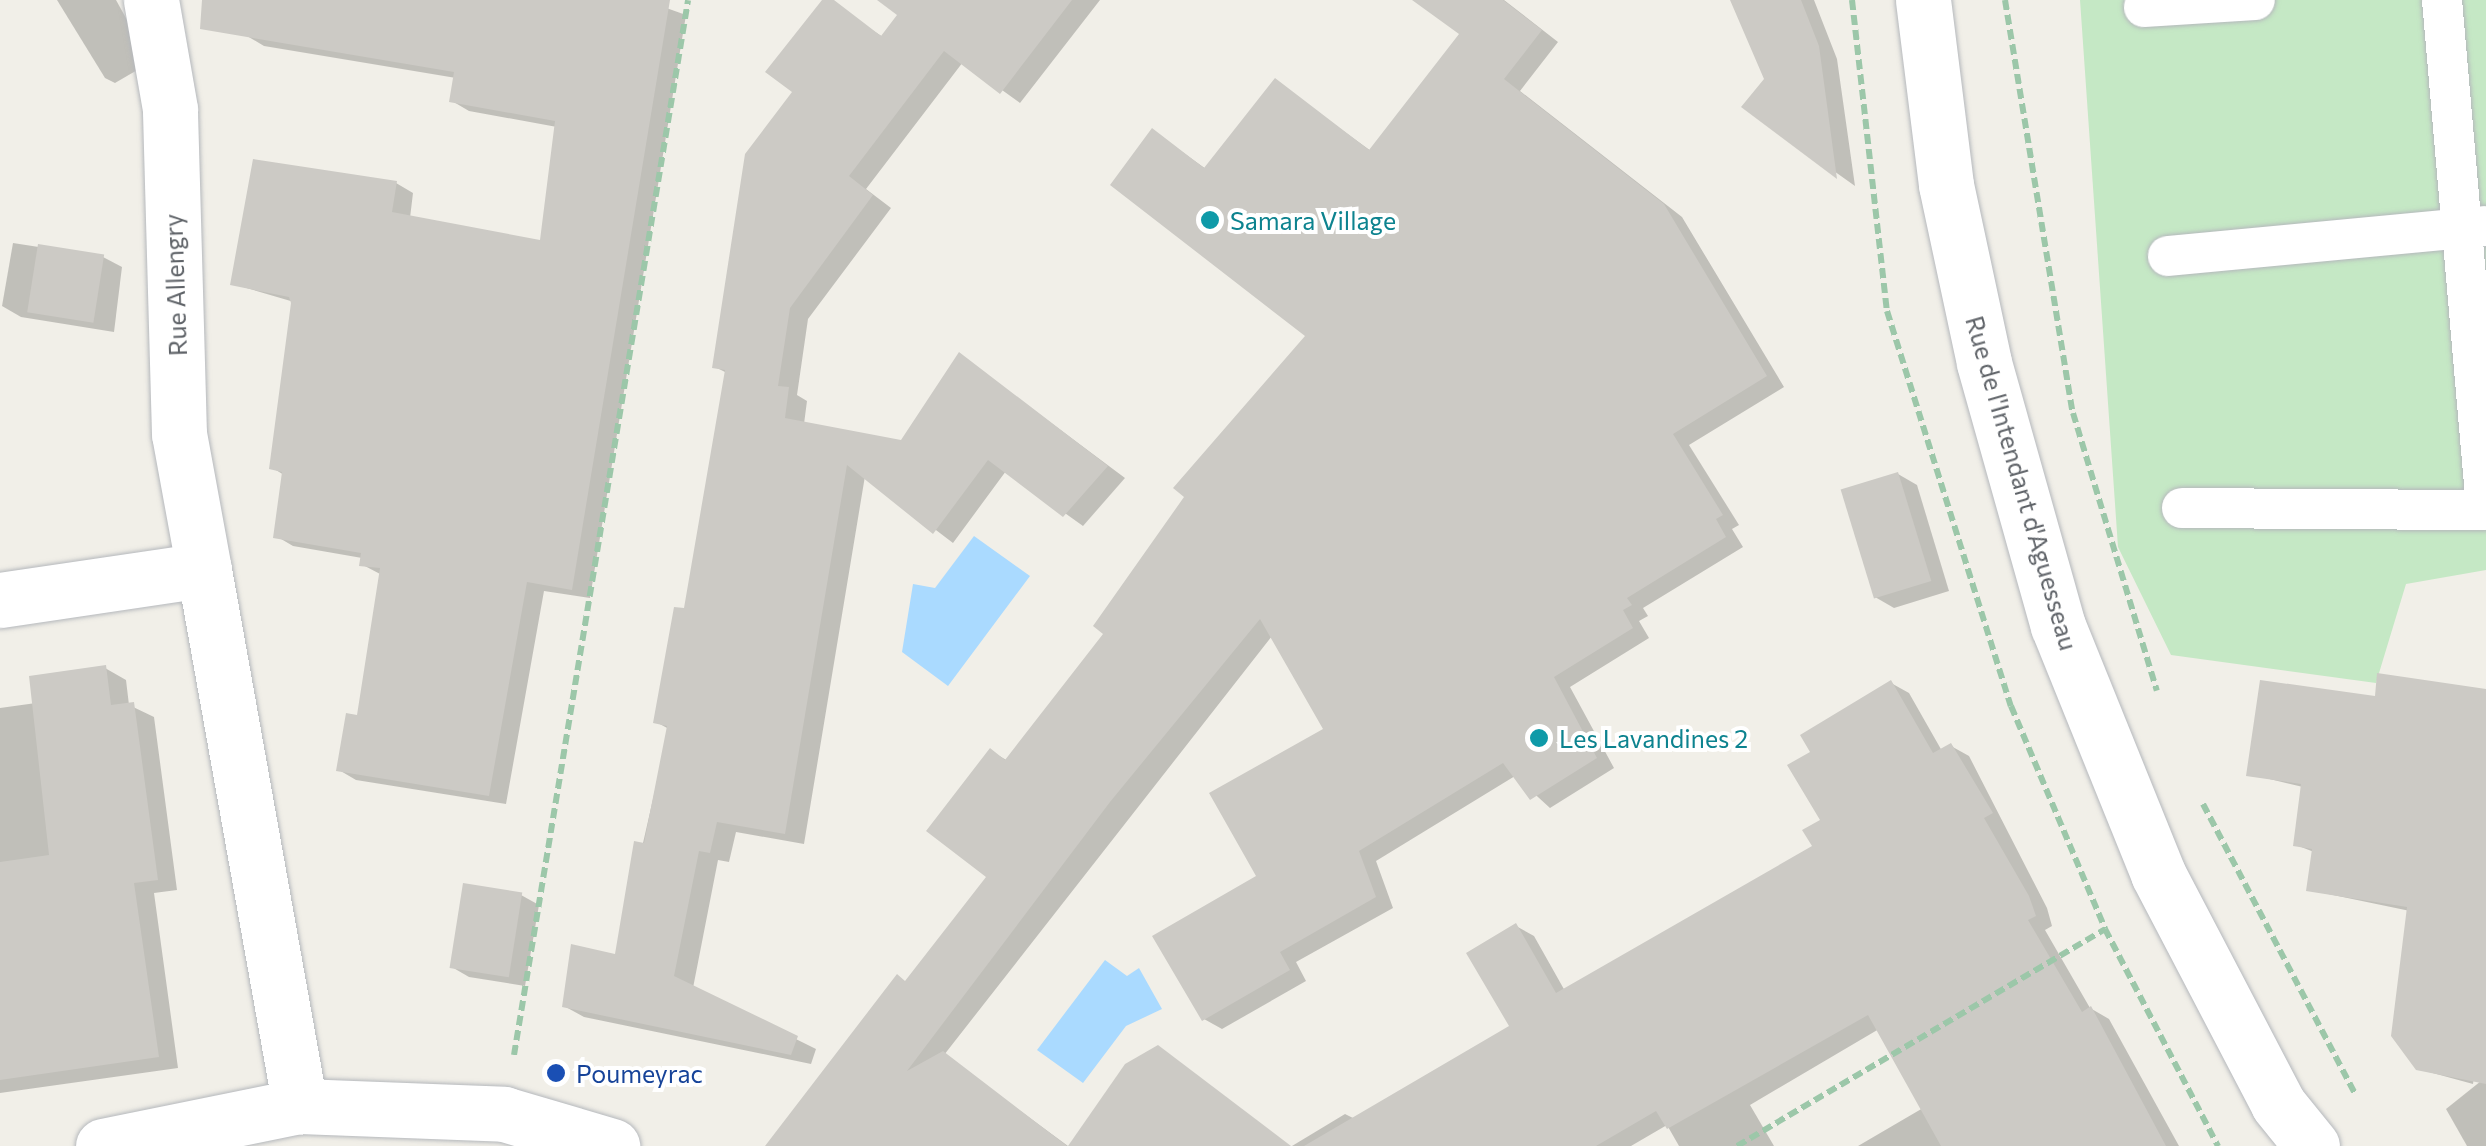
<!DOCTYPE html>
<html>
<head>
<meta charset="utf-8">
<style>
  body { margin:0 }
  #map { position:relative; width:2486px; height:1146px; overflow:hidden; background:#f1efe8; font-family:Commissioner,sans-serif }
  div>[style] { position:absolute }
  .green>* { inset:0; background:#c5e8c5 }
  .water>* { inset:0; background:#aadaff }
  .shadow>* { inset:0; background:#0003 }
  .building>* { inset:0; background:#cccac5; transform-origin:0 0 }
  .path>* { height:6px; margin-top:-3px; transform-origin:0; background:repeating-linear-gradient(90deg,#9cc7a9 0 10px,transparent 0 15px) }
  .roads { filter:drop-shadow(0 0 2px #b5b8bc) drop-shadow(0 0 2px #b5b8bc) }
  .service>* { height:40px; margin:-20px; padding:0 20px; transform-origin:20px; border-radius:20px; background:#fff }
  .minor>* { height:55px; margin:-27.5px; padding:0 27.5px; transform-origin:27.5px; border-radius:27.5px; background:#fff }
  .tertiary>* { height:55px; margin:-27.5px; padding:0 27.5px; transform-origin:27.5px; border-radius:27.5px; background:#fff }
  .dots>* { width:28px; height:28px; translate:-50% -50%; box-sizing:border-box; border:5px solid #fff; border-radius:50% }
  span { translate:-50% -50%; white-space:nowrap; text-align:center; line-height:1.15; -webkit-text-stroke:8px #fff; paint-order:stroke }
  .culture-label { font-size:25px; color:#0d838f }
  .left { translate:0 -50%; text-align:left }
  .street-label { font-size:25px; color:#5f6368 }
  .transit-label { font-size:25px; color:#164399 }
</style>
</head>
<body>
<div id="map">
  <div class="green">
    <div style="clip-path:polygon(2080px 0,2486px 0,2486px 570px,2406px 584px,2376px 683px,2171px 655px,2118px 547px)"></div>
  </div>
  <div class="water">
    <div style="clip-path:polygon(974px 536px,1030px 576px,948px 686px,902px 652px,913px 584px,935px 588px)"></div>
    <div style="clip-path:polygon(1105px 960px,1127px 976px,1139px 968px,1162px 1009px,1126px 1026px,1083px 1083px,1037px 1050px)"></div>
  </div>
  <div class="shadow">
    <div style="clip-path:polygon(57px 0,116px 0,131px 27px,139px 69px,115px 83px,105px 78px)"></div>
    <div style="clip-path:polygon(253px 0,644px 0,686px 15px,590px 598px,544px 591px,506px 804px,356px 780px,339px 770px,359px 718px,382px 575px,361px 564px,362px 558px,293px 546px,276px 536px,284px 475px,271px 467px,294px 302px,233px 284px,396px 183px,413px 193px,410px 218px,542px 242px,557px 127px,469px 111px,452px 101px,456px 78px,264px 46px,247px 36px)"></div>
    <div style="clip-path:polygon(825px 0,883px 37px,911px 0,1100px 0,1020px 103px,963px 62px,866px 189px,891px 208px,808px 319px,797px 395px,807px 401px,804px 424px,902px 442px,960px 355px,1125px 478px,1083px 526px,1006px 471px,953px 543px,865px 476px,804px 844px,736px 832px,729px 862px,718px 860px,693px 988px,816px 1049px,811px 1064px,584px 1017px,564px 1006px,617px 957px,669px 729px,656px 722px,686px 611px,727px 373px,715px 367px)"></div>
    <div style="clip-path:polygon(1459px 0,1504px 0,1558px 42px,1520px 91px,1682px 217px,1784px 387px,1689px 445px,1739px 525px,1732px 529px,1743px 547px,1643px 608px,1648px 616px,1639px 621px,1649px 638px,1570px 687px,1614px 768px,1550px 808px,1515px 776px,1376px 861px,1393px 908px,1296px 962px,1306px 981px,1222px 1029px,1204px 1019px,1327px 730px,1272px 636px,944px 1055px,1068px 1146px,801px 1146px,907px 982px,989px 877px,991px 751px,1008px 761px,1106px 634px,1309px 335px,1153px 131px,1206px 169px,1276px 82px,1371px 151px,1462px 33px)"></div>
    <div style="clip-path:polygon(1733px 0,1814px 0,1837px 59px,1855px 186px,1744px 107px,1767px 79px)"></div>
    <div style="clip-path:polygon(13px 243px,103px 257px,122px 267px,114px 332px,21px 317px,2px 306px)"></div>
    <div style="clip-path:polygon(1898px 474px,1917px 485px,1949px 591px,1894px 608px,1875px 597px)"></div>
    <div style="clip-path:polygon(105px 668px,126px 680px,129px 705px,154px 717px,177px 890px,154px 893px,178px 1068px,0 1093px,0 708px,36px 703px)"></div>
    <div style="clip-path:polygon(1891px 683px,1909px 693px,1942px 751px,1951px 746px,1969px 756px,2047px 908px,2052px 926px,2045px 930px,2090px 1008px,2109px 1019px,2179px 1146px,1858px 1146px,1923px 1108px,1879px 1029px,1750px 1105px,1774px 1146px,1679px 1146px,1667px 1125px,1631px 1146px,1292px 1146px,1345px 1114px,1355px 1119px,1512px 1027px,1516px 926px,1534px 936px,1565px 991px,1815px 847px,1824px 821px,1814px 753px)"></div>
    <div style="clip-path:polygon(2486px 691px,2486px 983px,2473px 1084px,2418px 1069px,2410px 911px,2309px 890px,2314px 852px,2296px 845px,2303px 787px,2249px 774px,2377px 699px)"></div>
    <div style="clip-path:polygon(521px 895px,539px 905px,525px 986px,469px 977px,450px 966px)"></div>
    <div style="clip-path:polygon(2486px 1077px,2486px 1146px,2467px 1146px,2446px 1109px)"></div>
  </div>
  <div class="building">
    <div style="clip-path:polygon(202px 0,670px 0,572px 590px,527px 582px,489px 796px,336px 771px,346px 713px,357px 715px,380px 568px,359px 566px,361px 553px,273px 538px,282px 472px,269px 469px,291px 303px,289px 297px,230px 285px,253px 159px,397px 181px,392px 212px,540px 240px,555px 121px,449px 102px,454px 72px,200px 29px)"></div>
    <div style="clip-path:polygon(822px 0,834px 0,881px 36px,897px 15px,877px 0,1072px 0,1000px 94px,944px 51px,849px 176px,873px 195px,790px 308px,778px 386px,789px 387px,785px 418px,901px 440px,959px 352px,1108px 466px,1063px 517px,988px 460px,933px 534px,847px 465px,785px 834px,717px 822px,710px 853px,699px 851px,674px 976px,798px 1036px,791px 1055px,562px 1007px,571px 944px,615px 954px,634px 841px,644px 843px,667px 726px,653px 723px,674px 607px,684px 608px,725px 370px,712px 368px,745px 154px,792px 92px,765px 72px)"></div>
    <div style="clip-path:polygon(1412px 0,1503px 0,1542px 30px,1504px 79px,1664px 204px,1767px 376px,1673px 434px,1723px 515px,1716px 519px,1726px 537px,1627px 598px,1632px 605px,1623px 610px,1633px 628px,1554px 677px,1597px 758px,1530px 800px,1503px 763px,1359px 851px,1376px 897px,1280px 952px,1290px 970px,1202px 1021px,1152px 936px,1256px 876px,1209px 793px,1323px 729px,1260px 619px,1110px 802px,907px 1071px,943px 1051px,1067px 1146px,765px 1146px,897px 974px,905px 981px,986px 877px,926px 831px,990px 748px,1005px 760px,1103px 634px,1093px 626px,1184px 497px,1173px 488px,1305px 336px,1110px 185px,1152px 128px,1204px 168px,1275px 78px,1369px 150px,1459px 34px)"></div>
    <div style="clip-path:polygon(1730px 0,1801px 0,1819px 46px,1837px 179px,1741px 107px,1764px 79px)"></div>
    <div style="left:38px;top:244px;width:67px;height:69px;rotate:9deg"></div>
    <div style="left:1898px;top:472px;width:114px;height:60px;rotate:73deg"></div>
    <div style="clip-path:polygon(106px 665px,111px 705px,134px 702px,158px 880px,134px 883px,159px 1057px,0 1080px,0 862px,49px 855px,29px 676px)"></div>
    <div style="clip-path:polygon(2377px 673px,2486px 689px,2486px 1084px,2416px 1070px,2391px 1036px,2407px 907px,2306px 891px,2312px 849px,2293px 846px,2301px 784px,2246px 776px,2260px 680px,2375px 696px)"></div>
    <div style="clip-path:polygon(1891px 680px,1933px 753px,1951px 743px,1993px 813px,1984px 818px,2029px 896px,2036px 916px,2028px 920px,2082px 1012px,2091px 1006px,2166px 1146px,1941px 1146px,1868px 1015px,1667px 1129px,1656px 1111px,1596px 1146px,1304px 1146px,1509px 1026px,1466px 953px,1516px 923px,1556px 993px,1812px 846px,1802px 830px,1820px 820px,1787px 765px,1810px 752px,1800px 735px)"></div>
    <div style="left:463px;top:883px;width:60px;height:86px;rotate:9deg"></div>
    <div style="clip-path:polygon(1158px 1045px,1291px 1146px,1068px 1146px,1125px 1064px)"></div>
  </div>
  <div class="path">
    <div style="left:1852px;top:0;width:313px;rotate:83.6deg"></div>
    <div style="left:1887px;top:311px;width:414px;rotate:72.6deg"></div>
    <div style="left:2011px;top:706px;width:242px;rotate:67.1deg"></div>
    <div style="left:2105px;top:929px;width:245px;rotate:62.5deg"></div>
    <div style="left:2005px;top:0;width:419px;rotate:80.7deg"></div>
    <div style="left:2073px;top:413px;width:290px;rotate:73.2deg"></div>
    <div style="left:2203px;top:804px;width:327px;rotate:62.3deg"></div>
    <div style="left:514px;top:1055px;width:1069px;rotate:-80.63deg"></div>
    <div style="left:1737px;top:1146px;width:427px;rotate:-30.5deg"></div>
  </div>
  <div class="roads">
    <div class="service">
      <div style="left:2442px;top:0;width:509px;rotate:85.04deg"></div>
      <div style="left:2144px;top:7px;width:111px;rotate:-3.6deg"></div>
      <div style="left:2168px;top:256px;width:319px;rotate:-5.4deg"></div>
      <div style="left:2182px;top:508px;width:304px;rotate:0.4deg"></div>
    </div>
    <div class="minor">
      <div style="left:204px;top:570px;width:545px;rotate:79.85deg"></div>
      <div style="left:0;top:600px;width:206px;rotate:-8.4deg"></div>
      <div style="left:204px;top:570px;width:138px;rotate:-100.4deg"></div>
      <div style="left:179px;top:434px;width:325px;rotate:-91.6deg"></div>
      <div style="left:170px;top:109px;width:111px;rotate:-99.9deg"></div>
      <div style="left:103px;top:1146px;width:201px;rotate:-11.5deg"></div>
      <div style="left:300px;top:1106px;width:204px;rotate:2.2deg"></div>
      <div style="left:504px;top:1114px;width:113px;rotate:16.5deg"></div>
    </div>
    <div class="tertiary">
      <div style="left:1923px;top:0;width:186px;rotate:82.9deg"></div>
      <div style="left:1946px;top:185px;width:182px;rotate:77.9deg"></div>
      <div style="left:1984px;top:363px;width:273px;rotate:74.3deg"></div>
      <div style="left:2058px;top:626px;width:267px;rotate:68deg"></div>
      <div style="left:2158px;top:874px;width:259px;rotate:62.4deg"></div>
      <div style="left:2278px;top:1104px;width:54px;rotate:51deg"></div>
    </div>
  </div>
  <div class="dots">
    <div style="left:1210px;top:220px;background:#0f9aa8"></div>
    <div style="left:1539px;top:738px;background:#0f9aa8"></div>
    <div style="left:556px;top:1073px;background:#1a4fb4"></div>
  </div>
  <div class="culture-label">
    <span class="left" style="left:1230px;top:220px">Samara Village</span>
    <span class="left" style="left:1559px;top:738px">Les Lavandines 2</span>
  </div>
  <div class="street-label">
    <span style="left:175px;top:285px;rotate:-92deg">Rue Allengry</span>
    <span style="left:2022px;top:483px;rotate:74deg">Rue de l'Intendant d'Aguesseau</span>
  </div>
  <div class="transit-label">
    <span class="left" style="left:576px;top:1073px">Poumeyrac</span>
  </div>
</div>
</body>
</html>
